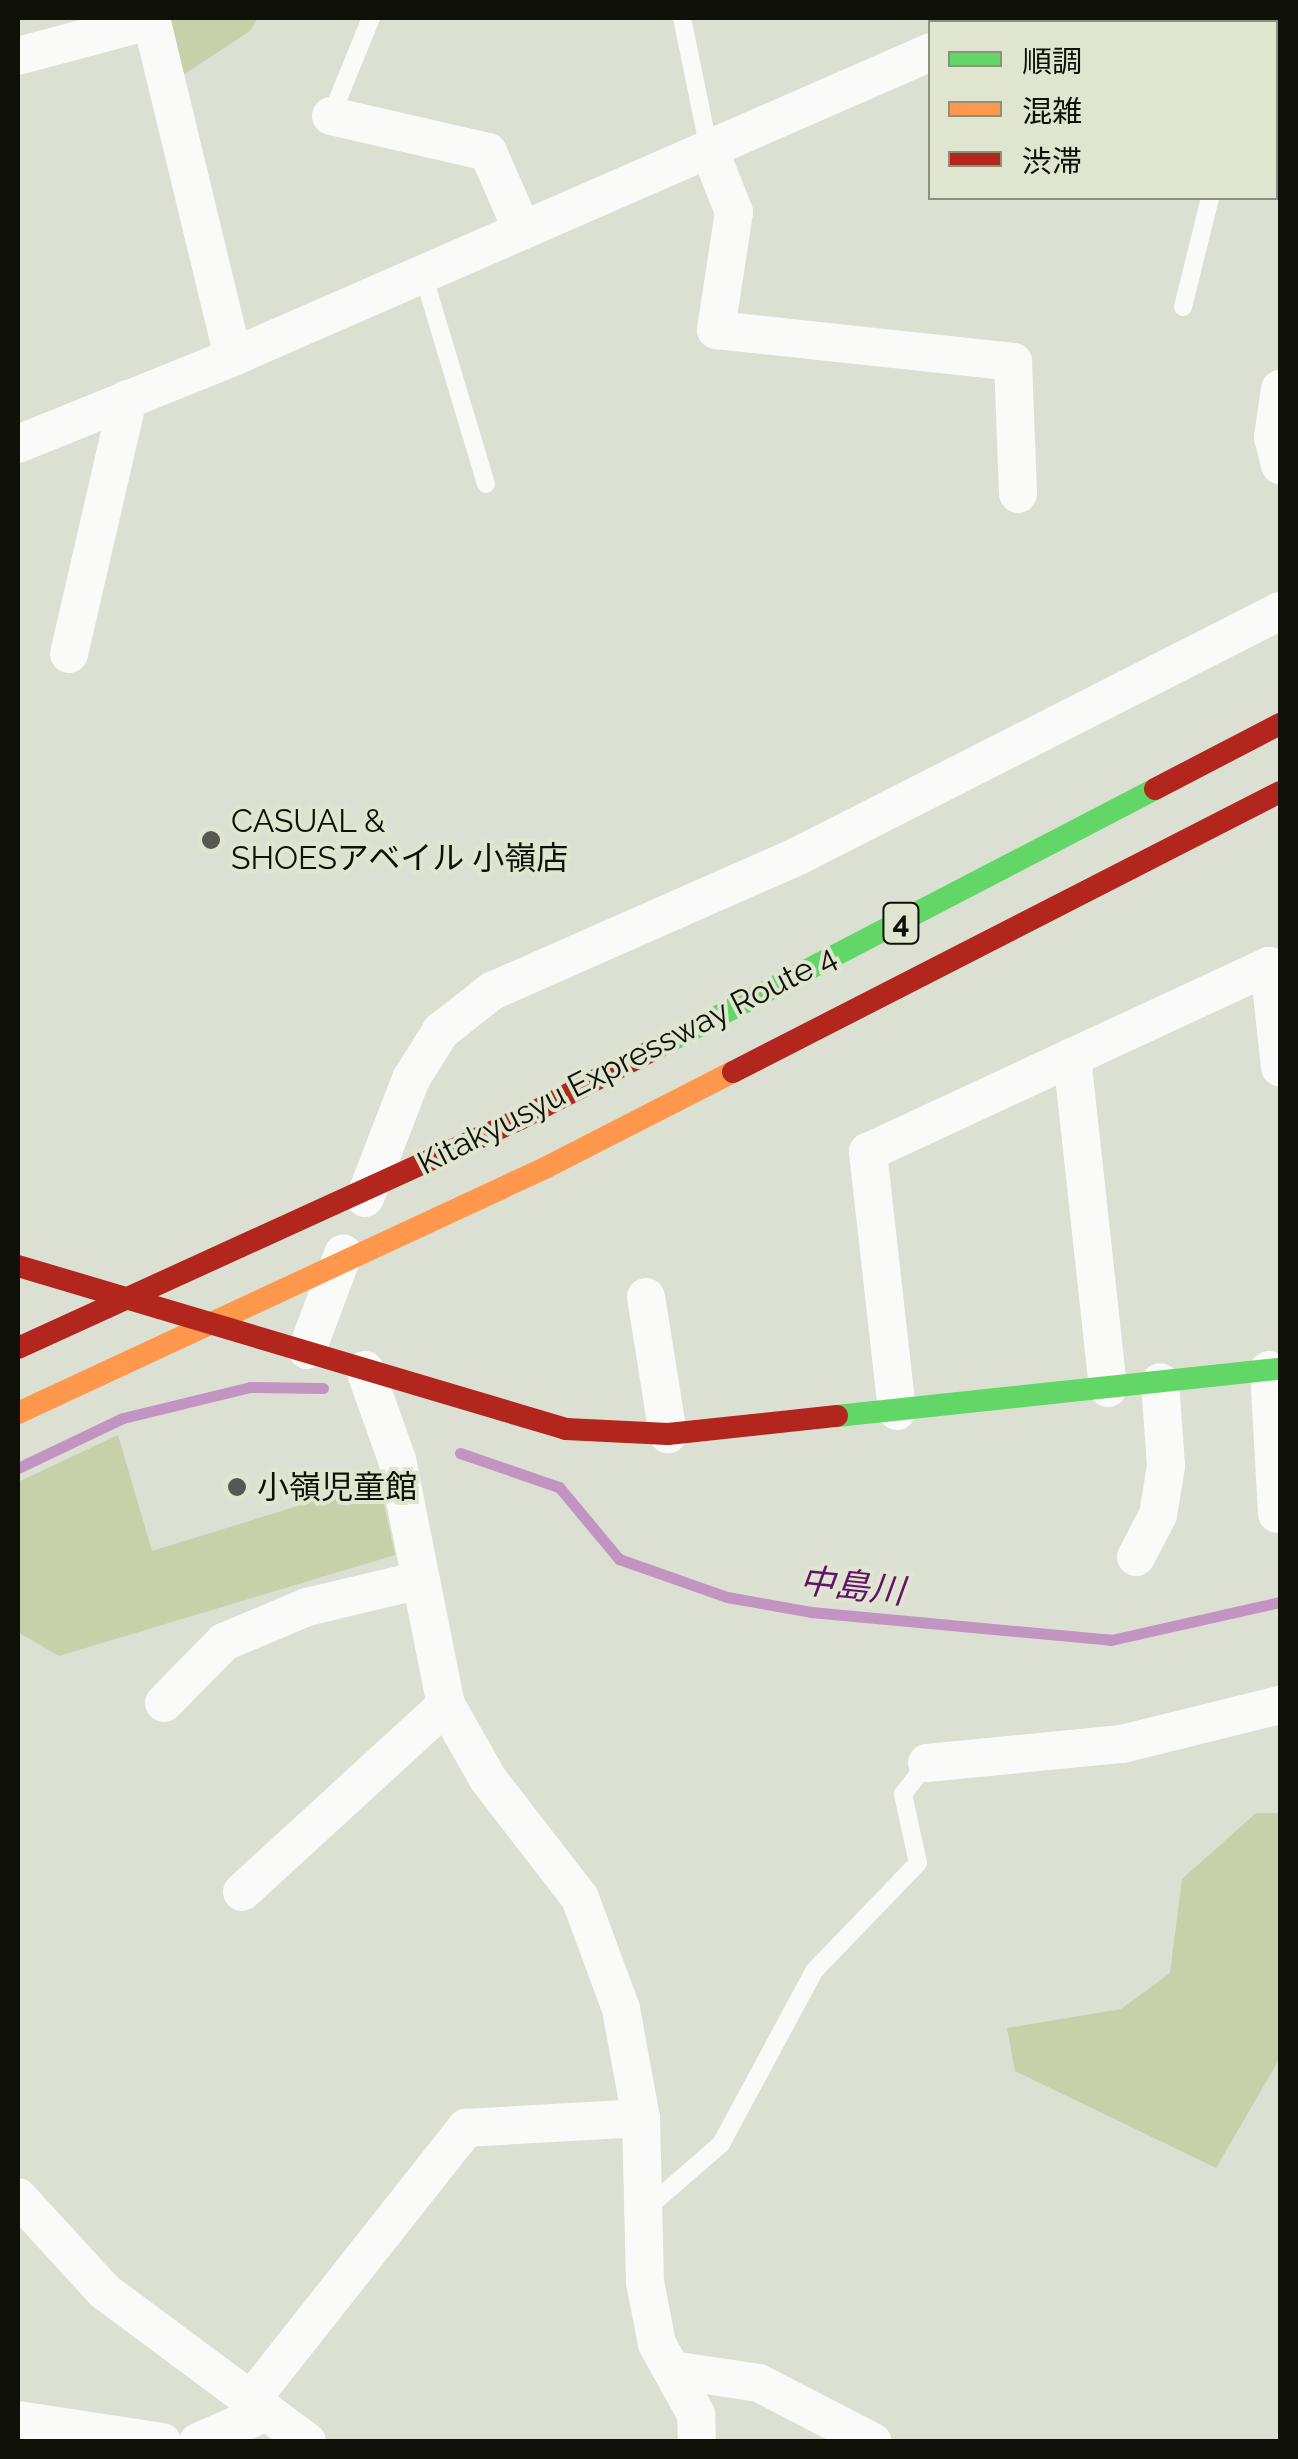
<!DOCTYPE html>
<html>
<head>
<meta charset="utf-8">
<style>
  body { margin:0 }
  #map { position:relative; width:1298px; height:2459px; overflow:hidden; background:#dce0d3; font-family:Raleway,"Noto Sans JP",sans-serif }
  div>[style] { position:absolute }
  .green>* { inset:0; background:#c6d0a9 }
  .stream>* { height:11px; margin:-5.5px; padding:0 5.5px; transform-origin:5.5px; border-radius:5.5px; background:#c194c2 }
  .lane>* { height:18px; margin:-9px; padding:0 9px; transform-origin:9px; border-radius:9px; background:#fafaf8 }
  .street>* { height:38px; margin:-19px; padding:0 19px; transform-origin:19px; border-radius:19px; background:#fafaf8 }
  .fast>* { height:22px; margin:-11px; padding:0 11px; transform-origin:11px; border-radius:11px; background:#63d668 }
  .slow>* { height:22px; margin:-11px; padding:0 11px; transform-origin:11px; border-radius:11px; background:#ff974d }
  .jam>* { height:22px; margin:-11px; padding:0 11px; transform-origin:11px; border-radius:11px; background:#b3261e }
  .dots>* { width:28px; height:28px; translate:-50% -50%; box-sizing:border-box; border:5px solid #dfe5ce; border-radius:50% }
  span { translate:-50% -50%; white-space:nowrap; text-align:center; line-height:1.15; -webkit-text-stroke:8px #dfe5ce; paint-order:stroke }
  .shield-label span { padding:2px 8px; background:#dfe5ce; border:2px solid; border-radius:8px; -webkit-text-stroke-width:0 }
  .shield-label { font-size:30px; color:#0f1109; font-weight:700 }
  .poi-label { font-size:32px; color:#0f1109 }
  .left { translate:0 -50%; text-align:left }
  .street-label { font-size:32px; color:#0f1109 }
  .water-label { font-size:35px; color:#64116b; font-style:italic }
  .frame { position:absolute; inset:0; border:20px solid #0f1109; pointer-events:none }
  .legend { position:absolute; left:928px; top:20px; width:350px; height:180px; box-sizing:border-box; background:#dfe5ce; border:2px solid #8c907f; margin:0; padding:12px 18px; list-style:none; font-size:30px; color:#0f1109 }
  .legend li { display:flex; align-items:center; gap:20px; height:50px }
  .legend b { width:50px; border:2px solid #8c907f }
</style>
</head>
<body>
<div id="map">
  <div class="green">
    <div style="clip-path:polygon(166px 18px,258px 18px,250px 31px,180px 77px)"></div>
    <div style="clip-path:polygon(118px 1435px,152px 1551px,379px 1481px,395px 1555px,59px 1656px,18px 1632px,18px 1482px)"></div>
    <div style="clip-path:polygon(1256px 1813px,1280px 1813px,1280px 2058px,1216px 2168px,1015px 2071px,1007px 2028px,1121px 2009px,1170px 1973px,1182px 1879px)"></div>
  </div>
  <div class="stream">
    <div style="left:460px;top:1453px;width:105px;rotate:19deg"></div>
    <div style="left:559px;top:1487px;width:94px;rotate:50.2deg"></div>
    <div style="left:619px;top:1559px;width:114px;rotate:19.4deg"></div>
    <div style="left:727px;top:1597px;width:85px;rotate:10.1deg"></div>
    <div style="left:811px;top:1612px;width:301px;rotate:5.3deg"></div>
    <div style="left:1111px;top:1640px;width:173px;rotate:-12.7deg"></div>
    <div style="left:18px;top:1468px;width:116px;rotate:-25.5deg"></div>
    <div style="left:123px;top:1418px;width:131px;rotate:-13.7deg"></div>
    <div style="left:250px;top:1387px;width:73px;rotate:0.8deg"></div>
  </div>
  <div class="lane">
    <div style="left:682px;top:18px;width:134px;rotate:78.4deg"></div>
    <div style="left:1127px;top:18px;width:4px;rotate:63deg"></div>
    <div style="left:331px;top:116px;width:106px;rotate:-67.8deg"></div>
    <div style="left:423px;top:274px;width:219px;rotate:73.3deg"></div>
    <div style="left:1183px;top:307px;width:112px;rotate:-76.1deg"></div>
    <div style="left:645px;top:2210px;width:101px;rotate:-41deg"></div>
    <div style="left:721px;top:2144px;width:196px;rotate:-61.7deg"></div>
    <div style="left:814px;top:1971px;width:150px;rotate:-46.1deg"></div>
    <div style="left:918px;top:1863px;width:71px;rotate:-102.3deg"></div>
    <div style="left:903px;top:1794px;width:39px;rotate:-52deg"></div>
  </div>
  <div class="street">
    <div style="left:151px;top:18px;width:349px;rotate:76.4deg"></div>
    <div style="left:999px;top:22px;width:12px;rotate:-20deg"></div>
    <div style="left:18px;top:56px;width:139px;rotate:-15deg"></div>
    <div style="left:331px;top:116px;width:161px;rotate:12.9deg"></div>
    <div style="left:488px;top:152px;width:85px;rotate:66.4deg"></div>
    <div style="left:709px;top:149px;width:68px;rotate:68.4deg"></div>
    <div style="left:734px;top:212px;width:119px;rotate:98.7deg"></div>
    <div style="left:716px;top:330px;width:299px;rotate:6.1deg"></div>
    <div style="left:1013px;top:362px;width:132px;rotate:87.8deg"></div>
    <div style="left:1280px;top:389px;width:49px;rotate:98.3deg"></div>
    <div style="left:1273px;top:437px;width:29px;rotate:76deg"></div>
    <div style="left:18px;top:444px;width:232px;rotate:-22deg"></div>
    <div style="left:233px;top:357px;width:762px;rotate:-23.6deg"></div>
    <div style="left:69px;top:654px;width:262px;rotate:-77deg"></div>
    <div style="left:1072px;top:1057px;width:333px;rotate:83.8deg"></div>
    <div style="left:365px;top:1198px;width:128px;rotate:-68.9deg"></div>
    <div style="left:411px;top:1079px;width:57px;rotate:-58deg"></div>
    <div style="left:441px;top:1031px;width:65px;rotate:-38.1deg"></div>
    <div style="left:492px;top:991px;width:332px;rotate:-23.8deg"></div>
    <div style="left:796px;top:857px;width:543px;rotate:-26.94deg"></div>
    <div style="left:646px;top:1297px;width:139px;rotate:80.9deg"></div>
    <div style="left:307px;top:1350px;width:103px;rotate:-69.4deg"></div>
    <div style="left:365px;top:1370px;width:96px;rotate:70.4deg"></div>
    <div style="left:397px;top:1460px;width:250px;rotate:78.7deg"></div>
    <div style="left:446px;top:1705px;width:85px;rotate:60.4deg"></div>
    <div style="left:488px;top:1779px;width:150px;rotate:52.3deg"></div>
    <div style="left:580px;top:1898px;width:118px;rotate:69.7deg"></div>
    <div style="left:621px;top:2009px;width:111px;rotate:79.6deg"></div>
    <div style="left:641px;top:2118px;width:164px;rotate:88.6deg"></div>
    <div style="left:645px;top:2282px;width:63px;rotate:79deg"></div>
    <div style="left:657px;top:2344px;width:80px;rotate:60.9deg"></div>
    <div style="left:696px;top:2414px;width:28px;rotate:88deg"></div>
    <div style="left:1269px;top:1370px;width:144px;rotate:86.8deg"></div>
    <div style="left:897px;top:1411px;width:261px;rotate:-96.4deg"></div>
    <div style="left:868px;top:1152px;width:442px;rotate:-24.9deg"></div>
    <div style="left:1269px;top:966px;width:102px;rotate:83.8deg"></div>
    <div style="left:1136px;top:1557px;width:47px;rotate:-62.4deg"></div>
    <div style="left:1158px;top:1515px;width:50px;rotate:-80.7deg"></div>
    <div style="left:1166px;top:1466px;width:84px;rotate:-94.1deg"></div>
    <div style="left:164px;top:1703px;width:86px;rotate:-45.5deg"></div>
    <div style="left:224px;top:1642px;width:90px;rotate:-22.9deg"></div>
    <div style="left:307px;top:1607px;width:116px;rotate:-13.4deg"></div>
    <div style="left:927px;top:1763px;width:196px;rotate:-5.6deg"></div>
    <div style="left:1122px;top:1744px;width:163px;rotate:-13.9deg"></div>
    <div style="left:242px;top:1892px;width:277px;rotate:-42.5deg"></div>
    <div style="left:18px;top:2197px;width:127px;rotate:47.5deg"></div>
    <div style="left:104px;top:2291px;width:253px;rotate:36.6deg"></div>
    <div style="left:672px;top:2370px;width:88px;rotate:8.5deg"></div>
    <div style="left:759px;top:2383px;width:128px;rotate:27.4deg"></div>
    <div style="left:251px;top:2400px;width:347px;rotate:-51.7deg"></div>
    <div style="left:466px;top:2128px;width:175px;rotate:-3.3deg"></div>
    <div style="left:18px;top:2420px;width:146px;rotate:8.7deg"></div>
    <div style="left:198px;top:2442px;width:75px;rotate:-23.5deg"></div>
  </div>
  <div class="fast">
    <div style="left:653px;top:1050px;width:566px;rotate:-27.47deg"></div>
    <div style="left:837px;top:1416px;width:445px;rotate:-6.1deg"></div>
  </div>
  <div class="slow">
    <div style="left:18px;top:1413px;width:581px;rotate:-24.93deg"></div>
    <div style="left:545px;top:1168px;width:211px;rotate:-27.1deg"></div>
  </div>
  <div class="jam">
    <div style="left:1155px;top:789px;width:141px;rotate:-27.5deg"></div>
    <div style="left:733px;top:1072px;width:614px;rotate:-27.11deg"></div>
    <div style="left:18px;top:1266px;width:572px;rotate:16.56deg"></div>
    <div style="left:566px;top:1429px;width:102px;rotate:2.8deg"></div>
    <div style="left:668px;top:1434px;width:170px;rotate:-6.1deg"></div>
    <div style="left:18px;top:1348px;width:552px;rotate:-24.52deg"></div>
    <div style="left:520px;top:1119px;width:150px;rotate:-27.4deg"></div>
  </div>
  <div class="dots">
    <div style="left:211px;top:840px;background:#575950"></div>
    <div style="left:237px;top:1487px;background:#575950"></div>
  </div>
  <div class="shield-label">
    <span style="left:901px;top:923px">4</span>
  </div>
  <div class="poi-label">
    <span class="left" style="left:231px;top:840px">CASUAL &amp;<br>SHOESアベイル 小嶺店</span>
    <span class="left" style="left:257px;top:1487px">小嶺児童館</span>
  </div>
  <div class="street-label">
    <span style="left:627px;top:1060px;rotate:-27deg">Kitakyusyu Expressway Route 4</span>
  </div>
  <div class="water-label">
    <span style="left:852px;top:1586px;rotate:6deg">中島川</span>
  </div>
  <div class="frame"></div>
  <ul class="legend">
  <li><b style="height:12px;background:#63d668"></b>順調</li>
  <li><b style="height:12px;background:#ff974d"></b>混雑</li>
  <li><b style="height:12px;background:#b3261e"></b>渋滞</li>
  </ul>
</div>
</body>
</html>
